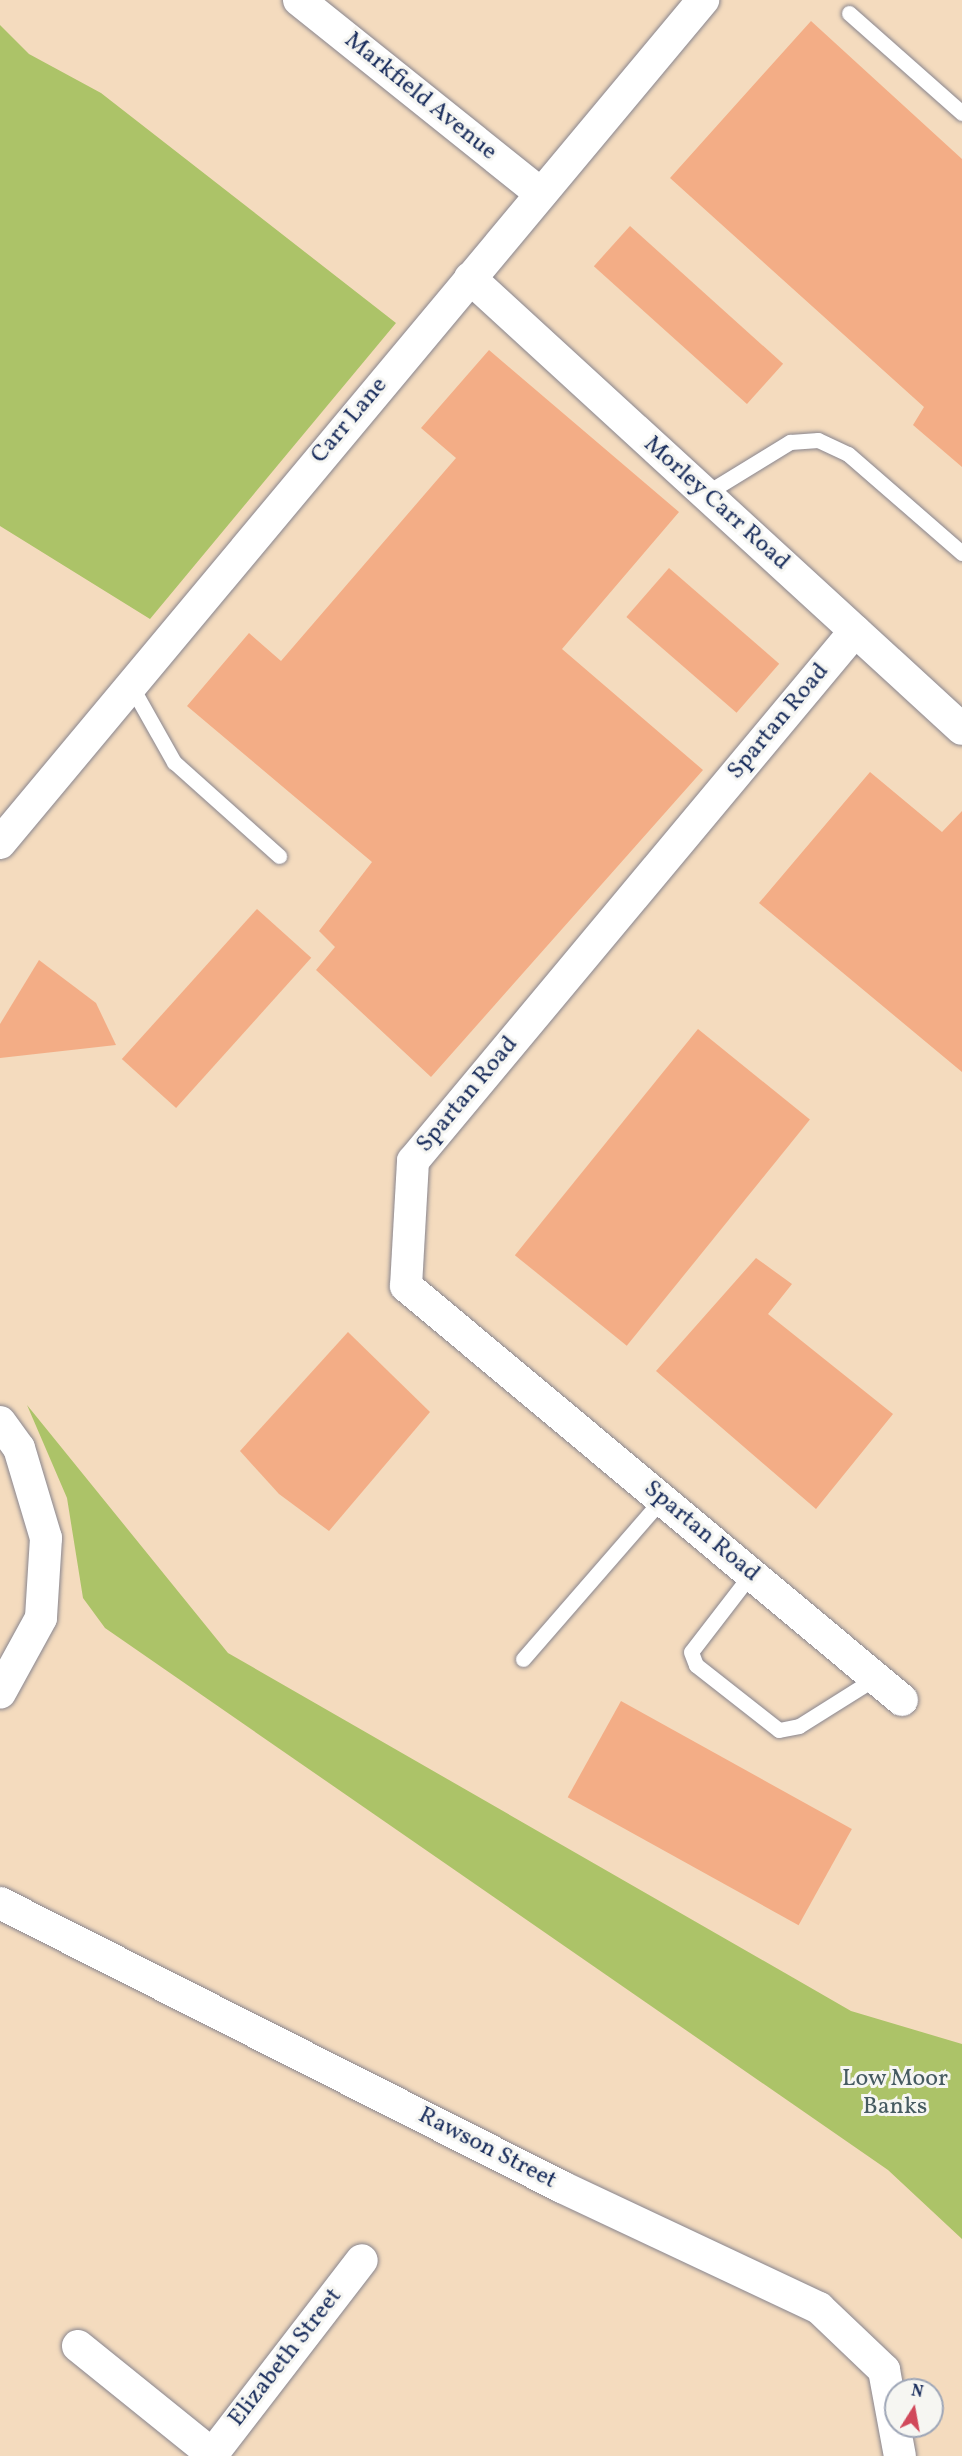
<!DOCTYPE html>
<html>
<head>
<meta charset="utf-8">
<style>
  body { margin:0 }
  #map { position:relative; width:962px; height:2456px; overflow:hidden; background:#f4dbbe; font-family:Vollkorn,serif }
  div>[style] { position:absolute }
  .green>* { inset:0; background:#acc368 }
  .building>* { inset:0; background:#f3ad86; transform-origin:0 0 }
  .roads { filter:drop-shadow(0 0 2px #88858e) drop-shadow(0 0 2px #88858e) }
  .service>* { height:15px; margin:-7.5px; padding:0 7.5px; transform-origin:7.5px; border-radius:7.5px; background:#fff }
  .minor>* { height:32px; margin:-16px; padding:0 16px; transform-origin:16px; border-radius:16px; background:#fff }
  span { translate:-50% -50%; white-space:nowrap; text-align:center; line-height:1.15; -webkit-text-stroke:6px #f6f6f2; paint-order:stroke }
  .street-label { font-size:24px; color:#1b2f5e }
  .park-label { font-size:24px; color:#465b61 }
  .north { position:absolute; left:884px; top:2378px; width:60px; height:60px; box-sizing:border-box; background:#f6f6f2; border:2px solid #9ea6b7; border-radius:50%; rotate:11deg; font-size:16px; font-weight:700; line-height:24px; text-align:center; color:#1b2f5e }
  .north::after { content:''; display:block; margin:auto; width:21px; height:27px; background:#d1495b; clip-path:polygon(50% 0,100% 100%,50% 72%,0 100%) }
</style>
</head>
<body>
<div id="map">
  <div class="green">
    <div style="clip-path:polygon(0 25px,29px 54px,101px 93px,396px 323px,150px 619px,0 526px)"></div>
    <div style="clip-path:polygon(27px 1405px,228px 1653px,851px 2011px,962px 2044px,962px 2239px,888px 2170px,105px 1628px,83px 1598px,67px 1498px)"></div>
  </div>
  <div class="building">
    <div style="clip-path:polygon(811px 21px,962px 159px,962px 467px,913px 425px,924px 407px,670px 178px)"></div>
    <div style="left:630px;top:226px;width:206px;height:54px;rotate:42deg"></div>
    <div style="clip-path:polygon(489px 350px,679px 512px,562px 649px,703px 770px,431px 1077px,316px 970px,335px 947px,319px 931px,372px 862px,187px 706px,249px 633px,281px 661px,456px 458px,421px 428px)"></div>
    <div style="left:669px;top:568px;width:146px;height:65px;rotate:41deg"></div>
    <div style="clip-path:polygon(870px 772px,942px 832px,962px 811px,962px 1072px,759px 903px)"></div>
    <div style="left:257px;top:909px;width:73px;height:202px;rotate:42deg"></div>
    <div style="clip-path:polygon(39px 960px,96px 1003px,116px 1045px,0 1058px,0 1024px)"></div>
    <div style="left:698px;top:1029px;width:144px;height:291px;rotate:39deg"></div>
    <div style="clip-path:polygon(756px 1258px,792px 1284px,768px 1314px,893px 1414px,816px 1509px,656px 1371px)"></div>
    <div style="clip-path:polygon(348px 1332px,430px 1412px,329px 1531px,279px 1494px,240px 1451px)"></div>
    <div style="left:621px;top:1701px;width:264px;height:110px;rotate:29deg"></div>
  </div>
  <div class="roads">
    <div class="service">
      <div style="left:849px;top:13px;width:151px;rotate:41.5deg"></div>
      <div style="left:705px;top:494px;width:100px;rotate:-31.5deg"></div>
      <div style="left:790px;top:442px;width:28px;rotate:-4deg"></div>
      <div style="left:818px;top:440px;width:33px;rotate:25deg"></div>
      <div style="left:848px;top:454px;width:151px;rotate:41deg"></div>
      <div style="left:130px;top:684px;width:90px;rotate:60.6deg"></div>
      <div style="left:174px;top:762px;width:141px;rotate:41.8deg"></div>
      <div style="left:751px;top:1574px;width:98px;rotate:127.6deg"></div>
      <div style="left:691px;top:1652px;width:14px;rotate:69deg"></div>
      <div style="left:696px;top:1665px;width:105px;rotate:38.1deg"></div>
      <div style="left:779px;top:1730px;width:20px;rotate:-11deg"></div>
      <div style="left:799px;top:1726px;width:89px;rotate:-32.1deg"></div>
      <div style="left:523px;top:1659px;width:212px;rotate:-49deg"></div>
    </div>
    <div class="minor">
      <div style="left:299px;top:0;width:310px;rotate:38.7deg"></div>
      <div style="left:470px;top:278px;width:667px;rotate:42.51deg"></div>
      <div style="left:855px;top:631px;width:690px;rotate:129.83deg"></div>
      <div style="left:413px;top:1161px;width:125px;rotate:93.2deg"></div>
      <div style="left:406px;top:1286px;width:646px;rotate:39.85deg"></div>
      <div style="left:0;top:843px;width:1098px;rotate:-50.17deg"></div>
      <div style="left:0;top:1422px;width:32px;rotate:54deg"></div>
      <div style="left:19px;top:1448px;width:94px;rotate:73.3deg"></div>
      <div style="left:46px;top:1538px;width:80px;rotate:93.6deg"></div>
      <div style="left:41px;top:1618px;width:85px;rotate:118.7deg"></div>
      <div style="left:0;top:1903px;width:630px;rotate:26.81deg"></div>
      <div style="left:562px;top:2187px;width:284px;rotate:25.2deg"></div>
      <div style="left:819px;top:2308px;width:90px;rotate:43.6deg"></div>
      <div style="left:884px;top:2370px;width:87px;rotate:79.5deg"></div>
      <div style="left:78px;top:2346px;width:172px;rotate:38.9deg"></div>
      <div style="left:211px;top:2456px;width:247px;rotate:-52.4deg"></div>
    </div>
  </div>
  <div class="street-label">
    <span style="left:420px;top:97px;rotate:39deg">Markfield Avenue</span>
    <span style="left:350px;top:421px;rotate:-50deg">Carr Lane</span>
    <span style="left:716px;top:504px;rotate:42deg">Morley Carr Road</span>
    <span style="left:779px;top:722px;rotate:-50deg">Spartan Road</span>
    <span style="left:468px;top:1095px;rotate:-50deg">Spartan Road</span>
    <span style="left:701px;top:1532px;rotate:40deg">Spartan Road</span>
    <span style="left:487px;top:2149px;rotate:27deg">Rawson Street</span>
    <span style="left:286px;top:2358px;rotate:-52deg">Elizabeth Street</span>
  </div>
  <div class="park-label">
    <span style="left:895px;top:2094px">Low Moor<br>Banks</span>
  </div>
  <div class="north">N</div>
</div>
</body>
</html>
